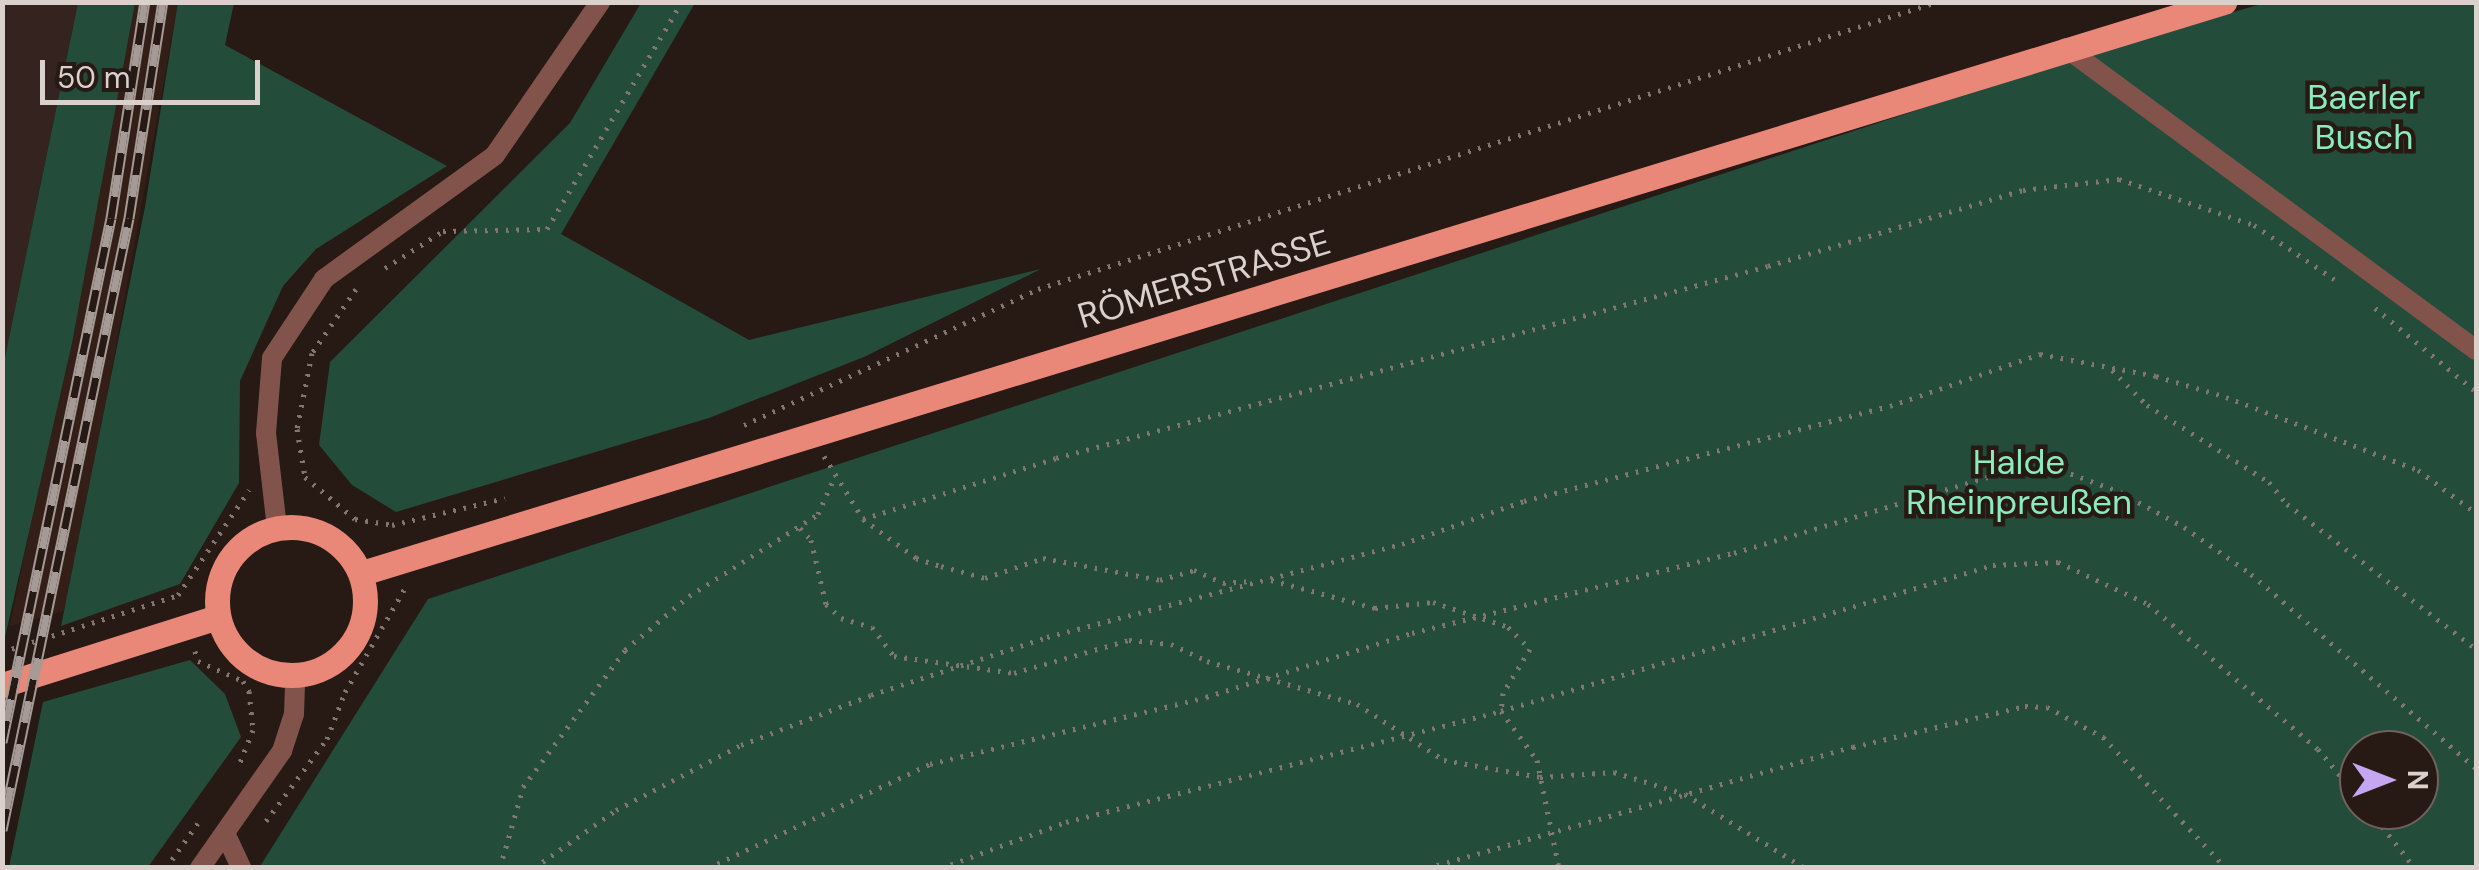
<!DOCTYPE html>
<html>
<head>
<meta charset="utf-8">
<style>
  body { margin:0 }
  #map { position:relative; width:2479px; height:870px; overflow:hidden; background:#271914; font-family:"DM Sans",sans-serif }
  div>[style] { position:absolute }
  .built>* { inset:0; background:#331f17 }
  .industrial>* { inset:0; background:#34231e }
  .green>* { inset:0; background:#234d3a }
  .path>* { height:5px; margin-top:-2.5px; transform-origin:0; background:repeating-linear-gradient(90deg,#827671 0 2.5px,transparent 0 10.5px) }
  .street>* { height:20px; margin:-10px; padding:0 10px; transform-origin:10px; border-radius:10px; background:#82534b }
  .primary>* { height:25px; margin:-12.5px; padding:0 12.5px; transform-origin:12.5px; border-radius:12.5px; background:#e98778 }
  .primary>.ring { margin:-12.5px; padding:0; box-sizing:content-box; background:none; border:25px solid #e98778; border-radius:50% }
  .rail>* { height:11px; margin-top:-5.5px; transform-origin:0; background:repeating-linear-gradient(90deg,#271914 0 22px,#a59a96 0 44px); box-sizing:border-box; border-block:2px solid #a59a96 }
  span { translate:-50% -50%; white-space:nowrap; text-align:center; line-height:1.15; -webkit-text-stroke:9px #271914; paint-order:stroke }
  .park-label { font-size:35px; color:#8aecbd }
  .street-label { font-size:35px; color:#dad0cc }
  .frame { position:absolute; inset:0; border:5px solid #dad0cc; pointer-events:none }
  .north { position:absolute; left:2339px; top:730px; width:100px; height:100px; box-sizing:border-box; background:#271914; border:2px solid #6f625e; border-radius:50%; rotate:90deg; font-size:28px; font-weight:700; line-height:40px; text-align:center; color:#dad0cc }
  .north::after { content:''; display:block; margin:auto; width:35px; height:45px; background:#c5a6f0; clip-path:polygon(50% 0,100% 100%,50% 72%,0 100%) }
  .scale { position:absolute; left:40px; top:60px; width:220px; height:45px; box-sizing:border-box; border:5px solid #dad0cc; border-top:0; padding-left:12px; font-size:30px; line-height:35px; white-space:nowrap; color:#dad0cc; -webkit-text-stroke:8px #271914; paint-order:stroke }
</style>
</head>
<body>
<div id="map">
  <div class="built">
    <div style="clip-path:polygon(135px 3px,178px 3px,90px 491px,64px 611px,10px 626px)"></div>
  </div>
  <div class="industrial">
    <div style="clip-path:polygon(3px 3px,78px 3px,3px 367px)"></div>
  </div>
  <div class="green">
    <div style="clip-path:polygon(178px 2px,234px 3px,225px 45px,447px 166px,316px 249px,283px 286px,240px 381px,239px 483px,180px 584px,61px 626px,145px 207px)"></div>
    <div style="clip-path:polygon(78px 3px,135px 3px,72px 343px,3px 646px,3px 367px)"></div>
    <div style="clip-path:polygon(641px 3px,695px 3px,561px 234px,749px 340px,1041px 269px,864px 357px,709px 418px,396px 512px,352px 485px,319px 445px,330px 362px,570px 123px)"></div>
    <div style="clip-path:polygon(evenodd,2265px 3px,2476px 3px,2476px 867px,259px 868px,428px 599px,2103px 49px,2265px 3px,2359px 750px,2419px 750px,2419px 810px,2359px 810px,2359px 750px)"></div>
    <div style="clip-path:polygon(190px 660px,225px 694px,241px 737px,148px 867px,9px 867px,43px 702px)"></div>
  </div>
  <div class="path">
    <div style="left:385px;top:268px;width:69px;rotate:-32.5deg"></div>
    <div style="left:443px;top:231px;width:104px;rotate:-1.1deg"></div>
    <div style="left:547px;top:229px;width:264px;rotate:-59.3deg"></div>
    <div style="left:356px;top:289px;width:78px;rotate:124.5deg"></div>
    <div style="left:312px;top:353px;width:77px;rotate:101.2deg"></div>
    <div style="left:297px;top:429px;width:49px;rotate:80.5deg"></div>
    <div style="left:305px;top:477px;width:65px;rotate:40deg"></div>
    <div style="left:355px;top:519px;width:37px;rotate:9deg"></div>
    <div style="left:392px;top:525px;width:116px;rotate:-13.4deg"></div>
    <div style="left:2375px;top:308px;width:131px;rotate:39.7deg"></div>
    <div style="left:2112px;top:370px;width:49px;rotate:45deg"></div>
    <div style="left:2147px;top:405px;width:144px;rotate:32.3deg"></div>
    <div style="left:2269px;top:482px;width:28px;rotate:51deg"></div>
    <div style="left:2287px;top:504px;width:238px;rotate:37.5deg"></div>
    <div style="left:744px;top:425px;width:324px;rotate:-24.8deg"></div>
    <div style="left:1038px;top:289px;width:944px;rotate:-17.71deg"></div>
    <div style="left:824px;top:456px;width:74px;rotate:58.2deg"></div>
    <div style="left:863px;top:519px;width:66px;rotate:36.3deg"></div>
    <div style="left:916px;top:558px;width:26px;rotate:18deg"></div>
    <div style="left:941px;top:566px;width:46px;rotate:15.3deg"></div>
    <div style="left:985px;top:578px;width:61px;rotate:-19deg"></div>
    <div style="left:1043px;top:558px;width:119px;rotate:10.6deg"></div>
    <div style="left:1160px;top:580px;width:35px;rotate:-16deg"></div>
    <div style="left:1194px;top:570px;width:32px;rotate:24deg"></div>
    <div style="left:1223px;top:583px;width:27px;rotate:-4deg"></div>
    <div style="left:863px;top:519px;width:202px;rotate:-17.5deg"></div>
    <div style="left:1056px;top:458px;width:737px;rotate:-15.09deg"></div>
    <div style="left:1768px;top:266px;width:266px;rotate:-16.6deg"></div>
    <div style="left:2023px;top:190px;width:97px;rotate:-6.5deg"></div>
    <div style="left:2119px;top:179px;width:143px;rotate:18.8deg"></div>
    <div style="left:2254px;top:225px;width:97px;rotate:34deg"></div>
    <div style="left:800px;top:528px;width:16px;rotate:47deg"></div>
    <div style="left:811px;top:540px;width:66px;rotate:76.8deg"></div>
    <div style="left:826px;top:604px;width:21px;rotate:43deg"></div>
    <div style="left:841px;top:618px;width:32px;rotate:16deg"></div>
    <div style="left:872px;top:627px;width:36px;rotate:53deg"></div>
    <div style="left:894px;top:656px;width:121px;rotate:8.1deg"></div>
    <div style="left:1014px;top:673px;width:120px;rotate:-16deg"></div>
    <div style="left:1129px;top:640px;width:42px;rotate:5.4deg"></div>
    <div style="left:1171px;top:644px;width:40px;rotate:25deg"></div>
    <div style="left:1207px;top:661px;width:156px;rotate:16deg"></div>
    <div style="left:1357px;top:704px;width:103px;rotate:32.8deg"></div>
    <div style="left:1444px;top:760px;width:97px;rotate:10deg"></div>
    <div style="left:1540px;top:777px;width:74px;rotate:-3.9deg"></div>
    <div style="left:1614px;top:772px;width:74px;rotate:17.2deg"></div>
    <div style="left:1685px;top:794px;width:141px;rotate:31.7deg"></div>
    <div style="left:1271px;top:580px;width:108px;rotate:15.1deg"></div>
    <div style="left:1375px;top:608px;width:58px;rotate:-5.9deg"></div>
    <div style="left:1433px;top:602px;width:79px;rotate:18.4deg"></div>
    <div style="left:1508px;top:627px;width:31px;rotate:45deg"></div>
    <div style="left:1530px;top:649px;width:52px;rotate:121.5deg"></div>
    <div style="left:1503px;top:693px;width:18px;rotate:96deg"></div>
    <div style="left:1501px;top:711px;width:61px;rotate:53.7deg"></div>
    <div style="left:1537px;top:760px;width:110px;rotate:78.5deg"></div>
    <div style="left:195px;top:651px;width:10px;rotate:73deg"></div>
    <div style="left:198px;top:661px;width:49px;rotate:24deg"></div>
    <div style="left:243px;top:681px;width:12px;rotate:59deg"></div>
    <div style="left:249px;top:691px;width:39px;rotate:84deg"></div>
    <div style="left:253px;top:730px;width:38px;rotate:112deg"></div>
    <div style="left:2px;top:652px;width:185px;rotate:-17.9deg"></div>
    <div style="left:178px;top:595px;width:127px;rotate:-55.9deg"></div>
    <div style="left:2369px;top:810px;width:74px;rotate:51.6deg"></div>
    <div style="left:266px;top:821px;width:102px;rotate:-53.4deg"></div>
    <div style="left:327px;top:739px;width:50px;rotate:-69deg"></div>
    <div style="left:345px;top:692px;width:120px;rotate:-60deg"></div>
    <div style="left:166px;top:868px;width:55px;rotate:-54.6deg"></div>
    <div style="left:500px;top:868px;width:84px;rotate:-74.1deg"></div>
    <div style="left:523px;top:787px;width:171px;rotate:-53.3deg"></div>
    <div style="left:625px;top:650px;width:84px;rotate:-40.2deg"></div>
    <div style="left:689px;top:596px;width:153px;rotate:-32.4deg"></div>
    <div style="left:818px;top:514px;width:42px;rotate:-65.9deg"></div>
    <div style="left:534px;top:868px;width:100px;rotate:-35.3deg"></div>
    <div style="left:616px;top:810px;width:141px;rotate:-27.5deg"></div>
    <div style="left:741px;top:745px;width:139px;rotate:-21deg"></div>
    <div style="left:871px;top:695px;width:185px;rotate:-18.2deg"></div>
    <div style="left:1047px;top:637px;width:367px;rotate:-14.7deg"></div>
    <div style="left:1402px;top:544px;width:129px;rotate:-19.4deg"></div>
    <div style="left:1524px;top:501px;width:378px;rotate:-14.6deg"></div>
    <div style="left:1890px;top:406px;width:159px;rotate:-19.1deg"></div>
    <div style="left:2040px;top:354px;width:118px;rotate:10.7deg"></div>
    <div style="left:2156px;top:376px;width:73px;rotate:16.7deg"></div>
    <div style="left:2226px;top:397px;width:205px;rotate:20.8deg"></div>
    <div style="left:2418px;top:470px;width:72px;rotate:36.6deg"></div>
    <div style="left:708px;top:868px;width:245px;rotate:-25.1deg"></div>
    <div style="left:930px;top:764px;width:284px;rotate:-13.6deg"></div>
    <div style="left:1206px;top:697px;width:216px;rotate:-17.3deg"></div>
    <div style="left:1412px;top:633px;width:332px;rotate:-14deg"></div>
    <div style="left:1734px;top:553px;width:279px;rotate:-16.7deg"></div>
    <div style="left:2001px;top:473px;width:60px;rotate:-2.9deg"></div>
    <div style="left:2061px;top:470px;width:63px;rotate:20.4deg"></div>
    <div style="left:2120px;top:492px;width:73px;rotate:28.7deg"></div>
    <div style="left:2184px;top:527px;width:82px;rotate:35deg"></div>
    <div style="left:2251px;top:574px;width:297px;rotate:40.8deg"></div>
    <div style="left:941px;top:868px;width:133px;rotate:-20.2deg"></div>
    <div style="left:1066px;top:822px;width:449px;rotate:-14.3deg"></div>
    <div style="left:1501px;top:711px;width:513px;rotate:-16.53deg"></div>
    <div style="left:1993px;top:565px;width:65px;rotate:-2.6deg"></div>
    <div style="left:2058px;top:562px;width:99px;rotate:25deg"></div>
    <div style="left:2148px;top:604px;width:223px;rotate:40.5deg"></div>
    <div style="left:2318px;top:749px;width:64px;rotate:50.1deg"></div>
    <div style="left:1427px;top:868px;width:443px;rotate:-15.9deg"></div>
    <div style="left:1853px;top:747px;width:177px;rotate:-13.4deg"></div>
    <div style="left:2025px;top:706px;width:22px;rotate:3deg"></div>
    <div style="left:2047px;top:707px;width:64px;rotate:28.2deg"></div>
    <div style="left:2103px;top:737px;width:180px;rotate:46.8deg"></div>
  </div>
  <div class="street">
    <div style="left:2066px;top:48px;width:509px;rotate:36.37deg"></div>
    <div style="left:277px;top:528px;width:96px;rotate:-96.6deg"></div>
    <div style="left:266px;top:433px;width:75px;rotate:-85.4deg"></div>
    <div style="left:272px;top:358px;width:95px;rotate:-56.6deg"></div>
    <div style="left:324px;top:279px;width:211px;rotate:-35.9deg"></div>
    <div style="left:495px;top:155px;width:186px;rotate:-55.5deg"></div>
    <div style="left:225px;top:833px;width:38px;rotate:65deg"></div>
    <div style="left:200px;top:868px;width:143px;rotate:-55deg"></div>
    <div style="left:282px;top:751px;width:39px;rotate:-72deg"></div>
    <div style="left:294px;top:714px;width:38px;rotate:-88deg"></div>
  </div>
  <div class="primary">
    <div class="ring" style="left:217px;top:527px;width:123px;height:123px"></div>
    <div style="left:362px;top:573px;width:1948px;rotate:-17.05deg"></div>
    <div style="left:2px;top:685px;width:226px;rotate:-17.5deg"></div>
  </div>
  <div class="rail">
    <div style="left:2px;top:742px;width:535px;rotate:-78.25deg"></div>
    <div style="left:111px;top:218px;width:219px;rotate:-81.1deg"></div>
    <div style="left:2px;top:830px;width:625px;rotate:-78.28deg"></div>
    <div style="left:129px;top:218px;width:219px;rotate:-81.1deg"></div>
  </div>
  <div class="park-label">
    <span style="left:2364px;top:117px">Baerler<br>Busch</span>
    <span style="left:2019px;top:482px">Halde<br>Rheinpreußen</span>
  </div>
  <div class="street-label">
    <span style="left:1204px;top:279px;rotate:-17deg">RÖMERSTRASSE</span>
  </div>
  <div class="frame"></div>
  <div class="north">N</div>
  <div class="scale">50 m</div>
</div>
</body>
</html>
